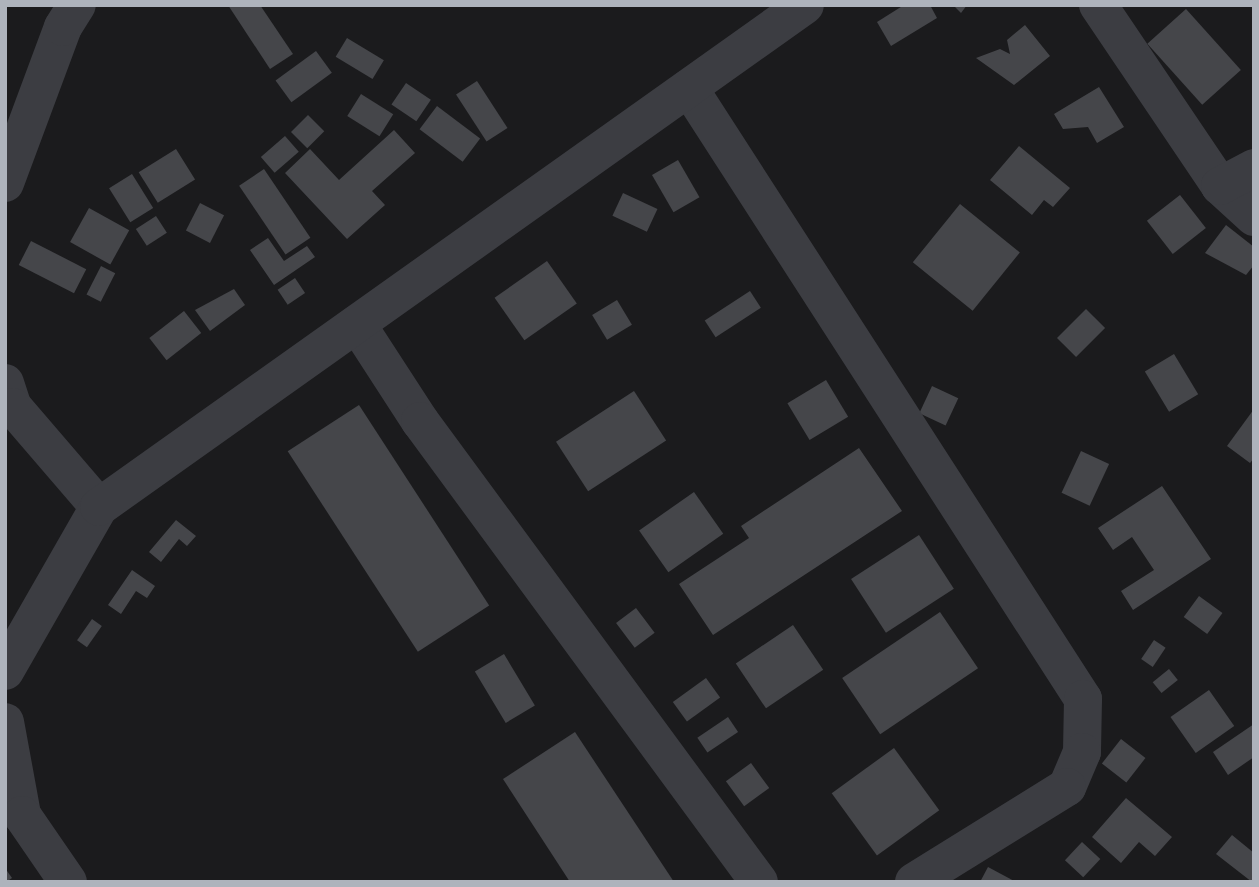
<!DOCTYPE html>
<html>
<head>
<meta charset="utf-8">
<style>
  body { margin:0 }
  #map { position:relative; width:1259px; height:887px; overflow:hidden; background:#1b1b1d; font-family:"Exo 2",sans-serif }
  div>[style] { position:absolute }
  .building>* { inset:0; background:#45464a; transform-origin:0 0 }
  .street>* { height:38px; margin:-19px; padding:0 19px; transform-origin:19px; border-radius:19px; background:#3c3d42 }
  span { translate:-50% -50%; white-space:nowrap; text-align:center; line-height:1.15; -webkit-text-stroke:5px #161618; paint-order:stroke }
  .frame { position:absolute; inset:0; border:7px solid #aeb3bc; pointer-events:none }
</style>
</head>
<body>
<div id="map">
  <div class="building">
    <div style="clip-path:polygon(228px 5px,260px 5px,293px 54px,270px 69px)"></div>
    <div style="clip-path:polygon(904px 5px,930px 5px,937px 18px,891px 46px,877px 22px)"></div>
    <div style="clip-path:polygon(953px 5px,967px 5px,961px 13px)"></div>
    <div style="left:1186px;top:9px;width:82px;height:52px;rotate:48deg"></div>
    <div style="clip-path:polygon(1025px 25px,1050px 56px,1014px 85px,976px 58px,1000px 49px,1010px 54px,1007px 40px)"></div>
    <div style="left:347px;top:38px;width:43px;height:22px;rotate:31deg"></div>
    <div style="left:316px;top:51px;width:27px;height:50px;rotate:54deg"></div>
    <div style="left:477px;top:81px;width:56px;height:25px;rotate:57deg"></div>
    <div style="left:406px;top:83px;width:30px;height:26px;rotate:34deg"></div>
    <div style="clip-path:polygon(1099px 87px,1124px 127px,1097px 143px,1088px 127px,1063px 129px,1054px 114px)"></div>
    <div style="left:361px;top:94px;width:38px;height:26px;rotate:32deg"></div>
    <div style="left:437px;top:106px;width:54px;height:29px;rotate:37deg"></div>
    <div style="left:308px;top:115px;width:23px;height:24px;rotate:45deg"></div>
    <div style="clip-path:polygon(394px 130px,415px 153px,372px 191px,385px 205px,347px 239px,285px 173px,310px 149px,339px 180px)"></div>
    <div style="left:285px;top:136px;width:21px;height:32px;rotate:49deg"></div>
    <div style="clip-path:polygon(1019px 146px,1070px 188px,1053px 207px,1044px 200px,1032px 215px,990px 180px)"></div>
    <div style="left:176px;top:149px;width:36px;height:44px;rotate:58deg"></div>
    <div style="left:678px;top:160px;width:43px;height:30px;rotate:60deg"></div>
    <div style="left:264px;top:169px;width:83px;height:30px;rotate:56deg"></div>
    <div style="left:132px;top:174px;width:40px;height:27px;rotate:58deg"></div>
    <div style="left:623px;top:193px;width:38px;height:25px;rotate:25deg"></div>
    <div style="left:1180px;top:195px;width:42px;height:42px;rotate:52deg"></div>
    <div style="left:200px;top:203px;width:27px;height:31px;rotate:27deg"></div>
    <div style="left:960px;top:204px;width:77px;height:75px;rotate:39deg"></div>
    <div style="left:89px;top:208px;width:46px;height:39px;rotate:29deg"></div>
    <div style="left:156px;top:216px;width:20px;height:24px;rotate:57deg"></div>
    <div style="clip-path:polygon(1226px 225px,1254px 247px,1254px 265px,1246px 275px,1205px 253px)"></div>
    <div style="clip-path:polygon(268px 238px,284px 261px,307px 246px,315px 257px,274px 285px,250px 250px)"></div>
    <div style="left:31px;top:241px;width:62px;height:27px;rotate:27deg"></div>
    <div style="left:547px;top:261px;width:52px;height:64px;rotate:55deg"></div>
    <div style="left:101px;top:266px;width:16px;height:32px;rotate:27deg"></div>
    <div style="left:295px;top:278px;width:18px;height:21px;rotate:56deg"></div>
    <div style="clip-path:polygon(234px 289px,245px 305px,210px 331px,195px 310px)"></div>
    <div style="left:750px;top:291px;width:20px;height:54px;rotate:57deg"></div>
    <div style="left:617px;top:300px;width:29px;height:29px;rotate:59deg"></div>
    <div style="left:1086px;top:309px;width:27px;height:41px;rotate:45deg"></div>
    <div style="left:184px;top:311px;width:28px;height:44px;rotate:52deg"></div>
    <div style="left:1174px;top:354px;width:47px;height:34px;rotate:59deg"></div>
    <div style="left:826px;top:380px;width:43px;height:45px;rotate:59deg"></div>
    <div style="left:932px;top:386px;width:29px;height:30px;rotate:25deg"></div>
    <div style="left:634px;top:391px;width:59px;height:93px;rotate:57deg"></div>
    <div style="left:359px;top:405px;width:239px;height:85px;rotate:57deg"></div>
    <div style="clip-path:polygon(1254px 409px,1254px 458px,1250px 463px,1227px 446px)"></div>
    <div style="clip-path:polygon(859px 448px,902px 511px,713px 635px,679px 584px,749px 538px,741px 526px)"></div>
    <div style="left:1081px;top:451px;width:31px;height:46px;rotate:25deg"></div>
    <div style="clip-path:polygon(1162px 486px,1211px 559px,1133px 610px,1121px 591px,1154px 570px,1132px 537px,1113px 550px,1098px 528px)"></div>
    <div style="left:694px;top:492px;width:51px;height:67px;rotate:55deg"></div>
    <div style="clip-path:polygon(176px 520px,196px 536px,187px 546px,179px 539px,161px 562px,149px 552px)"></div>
    <div style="left:919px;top:535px;width:64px;height:81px;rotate:57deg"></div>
    <div style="clip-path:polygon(132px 570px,155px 586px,147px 598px,136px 591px,121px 614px,108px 605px)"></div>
    <div style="left:1199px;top:596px;width:29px;height:26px;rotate:36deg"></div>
    <div style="left:636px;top:608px;width:31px;height:25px;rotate:53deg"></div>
    <div style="left:940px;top:612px;width:68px;height:118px;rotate:56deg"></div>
    <div style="left:92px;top:619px;width:12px;height:26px;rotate:35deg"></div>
    <div style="left:793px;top:625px;width:54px;height:69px;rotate:56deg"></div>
    <div style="left:1154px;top:640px;width:14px;height:23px;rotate:34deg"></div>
    <div style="left:504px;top:654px;width:60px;height:34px;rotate:59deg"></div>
    <div style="left:1169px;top:669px;width:14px;height:21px;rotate:51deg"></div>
    <div style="left:706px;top:678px;width:24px;height:41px;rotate:54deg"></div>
    <div style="left:1209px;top:690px;width:44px;height:47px;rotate:55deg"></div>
    <div style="left:728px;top:717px;width:18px;height:37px;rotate:56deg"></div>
    <div style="clip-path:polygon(1254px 724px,1254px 757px,1228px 775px,1213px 752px)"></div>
    <div style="clip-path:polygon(575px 732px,674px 882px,570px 882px,503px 779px)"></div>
    <div style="left:1121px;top:739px;width:31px;height:31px;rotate:38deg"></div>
    <div style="left:894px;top:748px;width:77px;height:77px;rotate:54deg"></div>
    <div style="left:751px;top:763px;width:31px;height:31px;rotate:54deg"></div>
    <div style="clip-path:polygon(1126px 798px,1172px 837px,1155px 856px,1139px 842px,1121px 863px,1092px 837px)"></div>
    <div style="clip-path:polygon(1232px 835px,1254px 853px,1252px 882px,1216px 854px)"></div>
    <div style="left:1082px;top:842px;width:25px;height:25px;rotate:43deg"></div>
    <div style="clip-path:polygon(988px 867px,1016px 882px,980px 882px)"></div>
    <div style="clip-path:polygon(5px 868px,12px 878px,6px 882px,5px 882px)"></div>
  </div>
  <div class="street">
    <div style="left:1098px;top:5px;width:218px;rotate:56deg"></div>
    <div style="left:1220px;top:186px;width:46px;rotate:42.4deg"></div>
    <div style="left:689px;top:88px;width:727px;rotate:57.18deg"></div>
    <div style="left:1083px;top:699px;width:53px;rotate:91.1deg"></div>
    <div style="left:1082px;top:752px;width:38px;rotate:113deg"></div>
    <div style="left:1067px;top:787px;width:180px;rotate:148.2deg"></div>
    <div style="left:5px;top:183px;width:166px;rotate:-69.6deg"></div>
    <div style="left:63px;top:27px;width:26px;rotate:-58deg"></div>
    <div style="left:1220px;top:186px;width:38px;rotate:-28deg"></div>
    <div style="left:357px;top:324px;width:116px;rotate:57deg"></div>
    <div style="left:420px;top:421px;width:572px;rotate:53.67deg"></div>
    <div style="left:5px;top:383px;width:25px;rotate:72deg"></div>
    <div style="left:13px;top:407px;width:132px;rotate:49.3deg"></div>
    <div style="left:5px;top:671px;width:189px;rotate:-60.2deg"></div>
    <div style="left:99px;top:507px;width:866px;rotate:-35.41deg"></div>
    <div style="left:5px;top:722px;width:95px;rotate:79.6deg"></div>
    <div style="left:22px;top:815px;width:81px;rotate:55.5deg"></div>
  </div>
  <div class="frame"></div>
</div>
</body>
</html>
